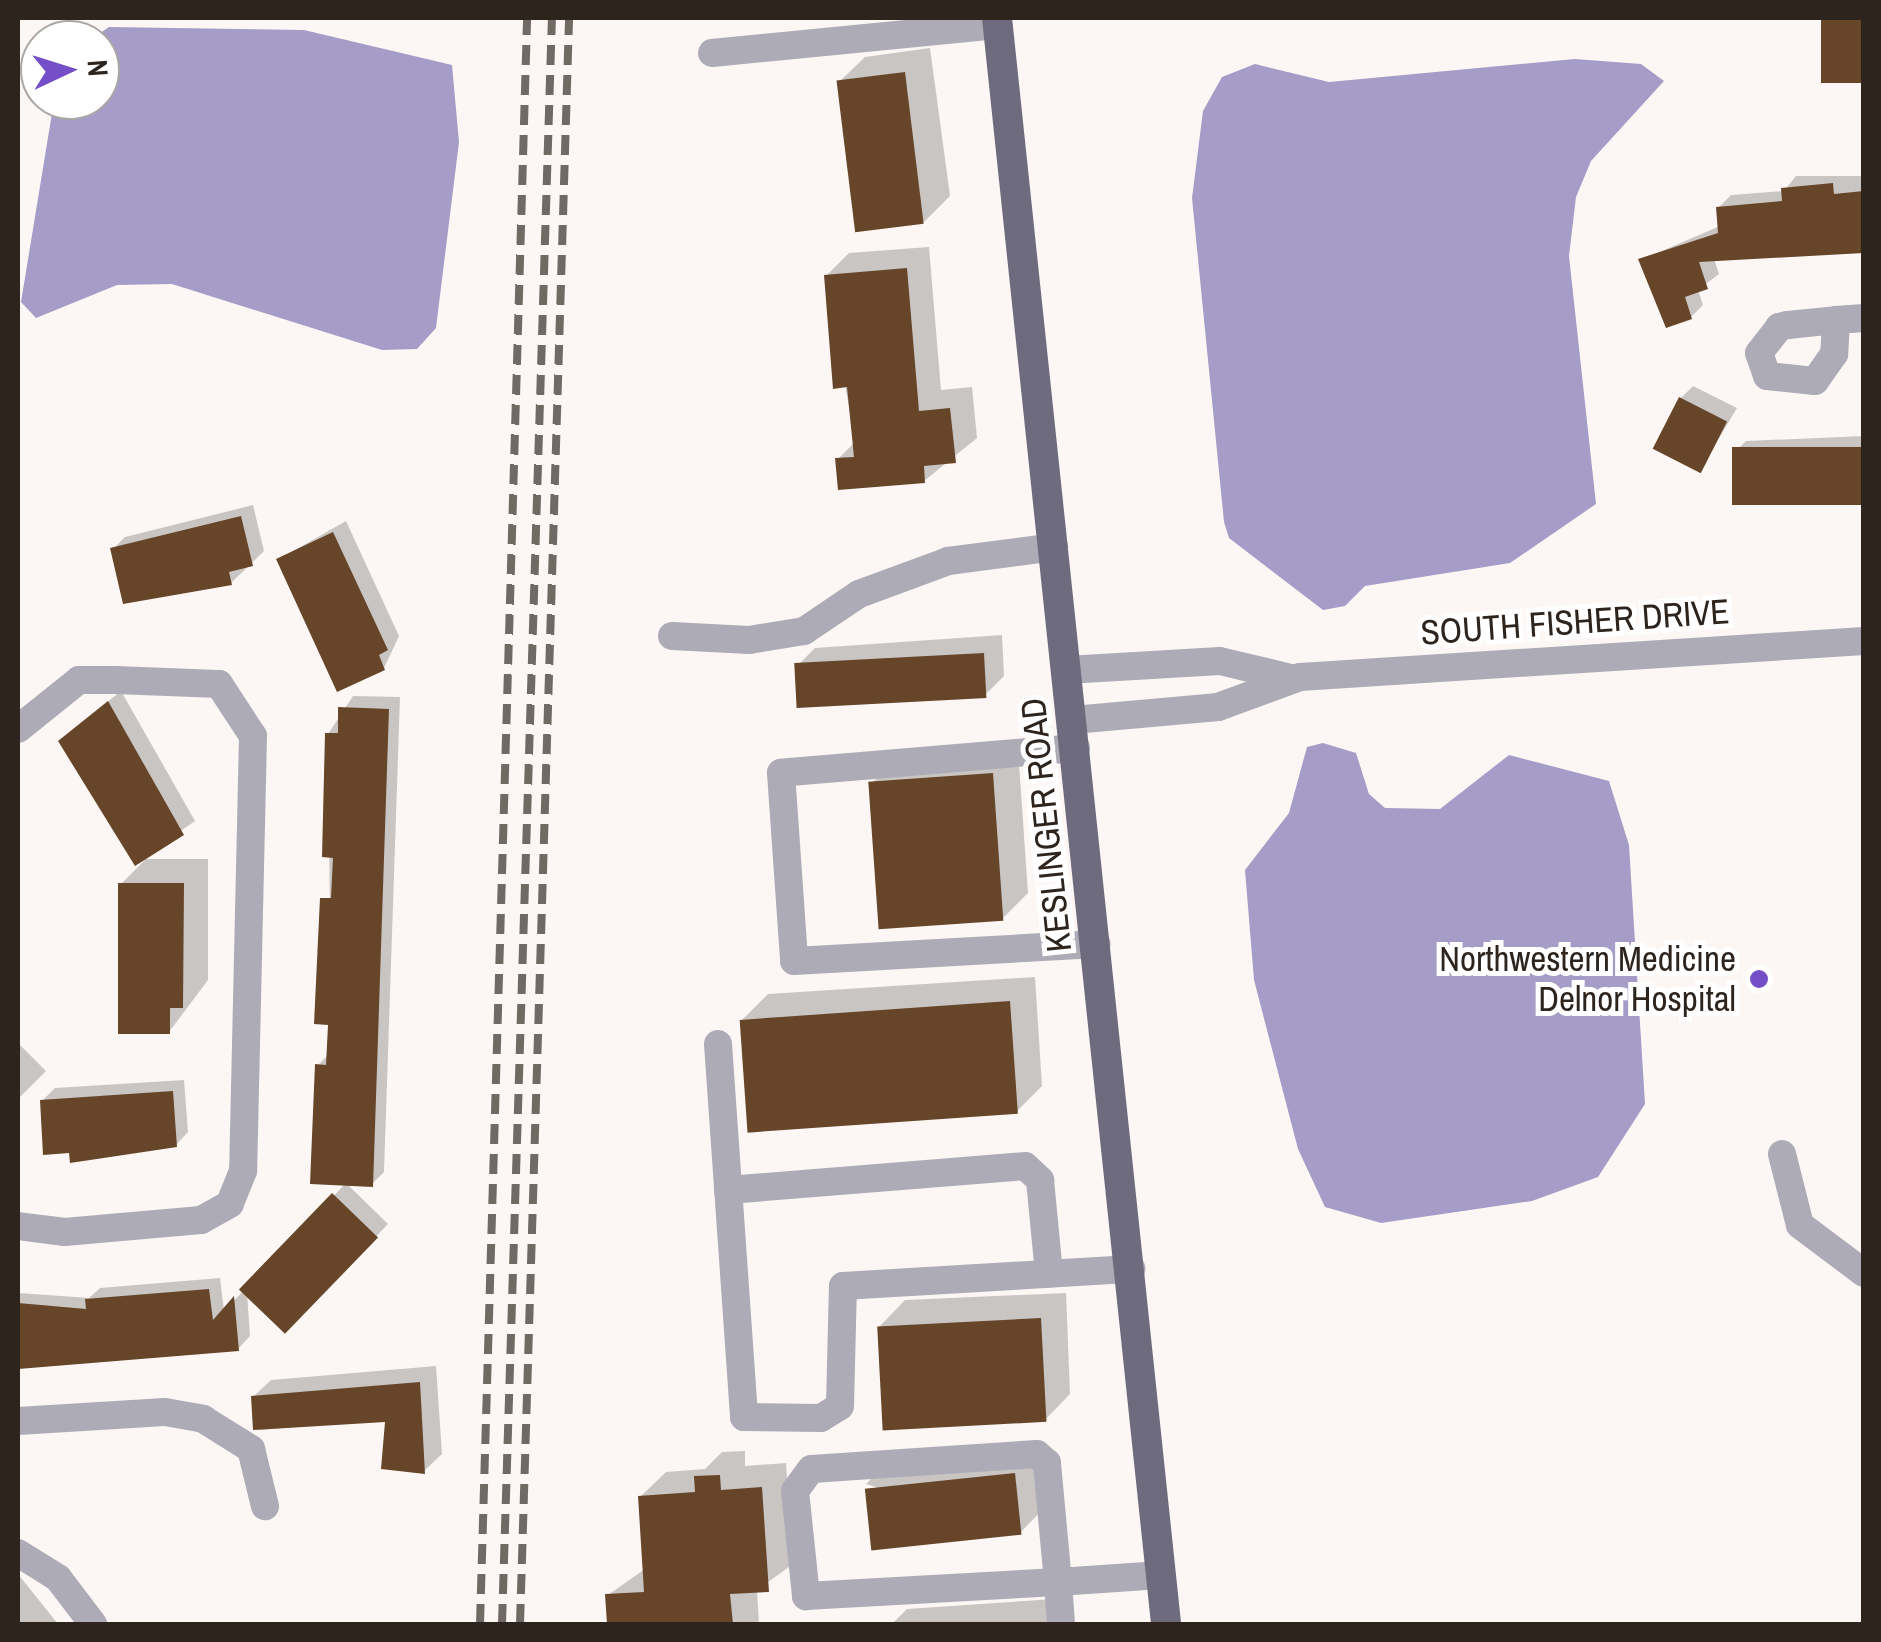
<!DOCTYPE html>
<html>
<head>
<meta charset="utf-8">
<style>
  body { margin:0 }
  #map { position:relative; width:1881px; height:1642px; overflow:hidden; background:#fcf7f4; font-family:"Archivo Narrow",sans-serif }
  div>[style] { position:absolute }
  .water>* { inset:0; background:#a59cc7 }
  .shadow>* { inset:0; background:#0003 }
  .building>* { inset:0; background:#664529; transform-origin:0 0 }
  .minor>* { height:28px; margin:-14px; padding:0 14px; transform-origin:14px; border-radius:14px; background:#adabb6 }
  .major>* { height:30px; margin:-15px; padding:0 15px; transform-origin:15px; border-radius:15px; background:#6e6b7e }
  .rail>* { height:8px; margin-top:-4px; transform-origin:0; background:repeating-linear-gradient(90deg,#716964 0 20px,transparent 0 30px) }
  .dots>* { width:28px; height:28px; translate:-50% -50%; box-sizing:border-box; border:5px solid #fff; border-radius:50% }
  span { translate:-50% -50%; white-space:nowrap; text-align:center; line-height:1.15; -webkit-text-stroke:10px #fff; paint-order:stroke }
  .street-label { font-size:35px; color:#2d241e }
  .poi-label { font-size:35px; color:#2d241e }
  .right { translate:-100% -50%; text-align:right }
  .frame { position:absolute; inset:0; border:20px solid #2d241e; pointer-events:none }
  .north { position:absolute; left:20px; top:20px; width:100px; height:100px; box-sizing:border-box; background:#fff; border:2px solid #aba7a5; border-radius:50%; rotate:86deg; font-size:28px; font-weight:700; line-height:40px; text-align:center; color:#2d241e }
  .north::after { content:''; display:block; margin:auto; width:35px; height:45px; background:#754fc8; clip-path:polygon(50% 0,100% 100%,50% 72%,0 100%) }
</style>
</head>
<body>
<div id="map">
  <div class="water">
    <div style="clip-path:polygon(109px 27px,304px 30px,452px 65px,459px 142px,436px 328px,417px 349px,382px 350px,172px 284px,117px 285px,36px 318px,21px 302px,54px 101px,100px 100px,100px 40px,90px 40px)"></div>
    <div style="clip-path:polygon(1575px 59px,1641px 64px,1664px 81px,1591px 161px,1576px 197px,1569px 256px,1596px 504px,1510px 563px,1365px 586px,1345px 606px,1323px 610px,1229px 538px,1224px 522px,1192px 198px,1203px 111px,1222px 77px,1255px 64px,1329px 82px)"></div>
    <div style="clip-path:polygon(1323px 743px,1356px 753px,1369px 794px,1385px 808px,1440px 809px,1509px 755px,1609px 781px,1629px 845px,1645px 1104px,1598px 1177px,1532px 1201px,1381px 1223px,1325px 1207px,1298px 1149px,1254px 980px,1245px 870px,1289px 813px,1307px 747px)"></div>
  </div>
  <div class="shadow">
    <div style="clip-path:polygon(1822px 18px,1864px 18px,1864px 77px,1829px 80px)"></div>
    <div style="clip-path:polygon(930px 48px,950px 196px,924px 222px,839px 82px,865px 57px)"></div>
    <div style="clip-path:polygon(1796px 176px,1864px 176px,1864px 250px,1714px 259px,1719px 274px,1698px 290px,1703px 305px,1691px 317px,1641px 260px,1720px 226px,1718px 208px,1731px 195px,1784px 191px)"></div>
    <div style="clip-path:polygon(929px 247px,941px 390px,972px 387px,977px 438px,924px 481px,838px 459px,855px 442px,826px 276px,849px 253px)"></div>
    <div style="clip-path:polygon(1693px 386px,1737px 408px,1700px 470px,1681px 398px)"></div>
    <div style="clip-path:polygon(1864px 436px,1864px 459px,1734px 453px,1746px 441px)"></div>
    <div style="clip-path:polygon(253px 505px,264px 551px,231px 583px,113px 549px,125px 537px)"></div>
    <div style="clip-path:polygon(346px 521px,399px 636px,384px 668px,338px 689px,279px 559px)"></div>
    <div style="clip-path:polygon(1002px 635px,1004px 676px,985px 695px,796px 667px,815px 648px)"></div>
    <div style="clip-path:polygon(121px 691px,195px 821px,136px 862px,74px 729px)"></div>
    <div style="clip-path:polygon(353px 696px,400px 697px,384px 1172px,372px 1184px,346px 1183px,388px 1224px,286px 1331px,247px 1293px,250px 1336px,238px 1349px,18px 1365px,18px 1293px,89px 1298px,100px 1288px,220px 1278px,224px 1311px,346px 1183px,317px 1066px,329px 1054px,331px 1023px,328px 734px)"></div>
    <div style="clip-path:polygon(1018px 749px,1028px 893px,1003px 918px,871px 784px,896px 759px)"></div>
    <div style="clip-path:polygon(146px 859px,208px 859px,208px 980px,169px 1032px,121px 884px)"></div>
    <div style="clip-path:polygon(1035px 977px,1042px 1086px,1017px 1111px,742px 1020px,768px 994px)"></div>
    <div style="clip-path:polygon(18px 1043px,46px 1071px,18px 1099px)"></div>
    <div style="clip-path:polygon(184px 1080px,188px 1132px,176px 1145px,71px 1150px,42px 1101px,55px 1088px)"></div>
    <div style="clip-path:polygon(1066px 1293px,1070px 1394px,1045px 1420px,880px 1326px,905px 1300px)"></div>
    <div style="clip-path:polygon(436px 1366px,442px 1454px,424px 1471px,388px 1419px,260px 1430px,253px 1397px,271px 1380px)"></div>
    <div style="clip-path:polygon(1040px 1449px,1045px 1507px,1020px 1533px,866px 1484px,892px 1459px)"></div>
    <div style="clip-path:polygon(745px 1451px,745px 1466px,786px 1463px,793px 1564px,757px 1590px,759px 1624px,610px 1624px,608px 1595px,645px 1569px,640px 1497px,666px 1472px,705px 1469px,722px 1452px)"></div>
    <div style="clip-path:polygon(18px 1574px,58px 1624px,18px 1624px)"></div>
    <div style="clip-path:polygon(1054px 1599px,1055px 1624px,892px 1624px,907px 1609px)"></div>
  </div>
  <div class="building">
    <div style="left:1821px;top:18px;width:41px;height:65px"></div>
    <div style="left:905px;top:72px;width:153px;height:69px;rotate:83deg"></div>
    <div style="clip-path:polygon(1833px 183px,1834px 194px,1864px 191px,1864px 253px,1699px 262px,1708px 289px,1685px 297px,1692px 319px,1666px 328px,1638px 259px,1718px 233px,1716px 207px,1782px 201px,1781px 188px)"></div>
    <div style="clip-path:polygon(907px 268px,919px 411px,950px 408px,956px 463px,924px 466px,925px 483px,838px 490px,835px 458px,854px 457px,847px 387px,833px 389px,824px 275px)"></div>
    <div style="left:1679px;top:397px;width:54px;height:58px;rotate:27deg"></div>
    <div style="left:1864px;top:447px;width:58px;height:132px;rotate:90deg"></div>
    <div style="clip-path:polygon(241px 516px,253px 566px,229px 572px,232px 585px,123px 604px,110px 548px)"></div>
    <div style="clip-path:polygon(333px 532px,388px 650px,379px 655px,385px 670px,337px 692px,276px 559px)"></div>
    <div style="left:984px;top:653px;width:45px;height:190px;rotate:87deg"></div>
    <div style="clip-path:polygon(108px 701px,184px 835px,135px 866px,58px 741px)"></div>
    <div style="clip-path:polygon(338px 707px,389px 709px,373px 1187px,310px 1184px,315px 1064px,326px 1065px,328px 1025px,314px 1024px,320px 898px,331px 898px,333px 858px,322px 857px,325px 733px,338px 733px)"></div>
    <div style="left:993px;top:773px;width:148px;height:125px;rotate:86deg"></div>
    <div style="clip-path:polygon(118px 883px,184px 883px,183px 1008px,170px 1008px,170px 1034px,118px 1034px)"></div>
    <div style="left:1010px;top:1001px;width:113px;height:271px;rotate:86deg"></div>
    <div style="clip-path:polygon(173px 1091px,177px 1147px,70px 1163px,69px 1153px,43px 1155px,40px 1100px)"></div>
    <div style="left:332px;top:1193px;width:64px;height:134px;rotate:44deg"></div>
    <div style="clip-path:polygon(209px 1289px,213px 1320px,234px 1296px,239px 1351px,18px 1369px,18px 1303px,86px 1309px,85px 1299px)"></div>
    <div style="left:1041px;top:1318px;width:104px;height:164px;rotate:87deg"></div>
    <div style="clip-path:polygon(420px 1382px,425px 1474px,381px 1469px,385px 1422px,253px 1430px,251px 1396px)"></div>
    <div style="left:1015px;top:1473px;width:62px;height:151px;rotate:84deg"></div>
    <div style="clip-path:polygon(720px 1475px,721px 1490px,762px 1487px,769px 1592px,730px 1594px,733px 1624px,607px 1624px,605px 1594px,644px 1592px,638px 1496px,695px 1492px,694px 1476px)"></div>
  </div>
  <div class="minor">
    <div style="left:712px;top:53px;width:287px;rotate:-5.6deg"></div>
    <div style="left:1836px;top:320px;width:34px;rotate:93deg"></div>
    <div style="left:1834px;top:354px;width:33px;rotate:125deg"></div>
    <div style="left:1815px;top:381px;width:48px;rotate:-174.1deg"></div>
    <div style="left:1767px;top:376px;width:24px;rotate:-109deg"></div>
    <div style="left:1759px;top:353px;width:33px;rotate:-52deg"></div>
    <div style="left:1779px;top:327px;width:9px;rotate:-13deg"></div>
    <div style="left:1788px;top:325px;width:48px;rotate:-5.9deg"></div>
    <div style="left:1836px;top:320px;width:28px;rotate:-4deg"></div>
    <div style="left:672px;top:636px;width:77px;rotate:3deg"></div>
    <div style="left:749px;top:640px;width:56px;rotate:-9.3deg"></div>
    <div style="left:804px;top:631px;width:66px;rotate:-33.9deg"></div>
    <div style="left:859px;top:594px;width:95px;rotate:-20.3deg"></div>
    <div style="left:948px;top:561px;width:107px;rotate:-7.5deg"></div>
    <div style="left:1067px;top:670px;width:153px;rotate:-3.4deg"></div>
    <div style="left:1220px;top:661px;width:73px;rotate:13.5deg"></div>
    <div style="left:1073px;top:720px;width:146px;rotate:-5.1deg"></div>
    <div style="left:1218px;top:707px;width:87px;rotate:-20.1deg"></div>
    <div style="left:1300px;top:677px;width:565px;rotate:-3.65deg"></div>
    <div style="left:18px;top:729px;width:78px;rotate:-38.8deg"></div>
    <div style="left:79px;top:680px;width:36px"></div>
    <div style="left:115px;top:680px;width:104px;rotate:2.2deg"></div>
    <div style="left:219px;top:684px;width:62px;rotate:56.8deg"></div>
    <div style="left:253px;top:736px;width:435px;rotate:91.3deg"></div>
    <div style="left:243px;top:1171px;width:35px;rotate:112deg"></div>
    <div style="left:230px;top:1204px;width:33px;rotate:151deg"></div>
    <div style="left:201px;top:1220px;width:137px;rotate:175deg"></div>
    <div style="left:65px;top:1232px;width:47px;rotate:-172.7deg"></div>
    <div style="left:1076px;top:748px;width:296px;rotate:175.2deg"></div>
    <div style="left:781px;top:773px;width:188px;rotate:86deg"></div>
    <div style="left:794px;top:961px;width:303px;rotate:-3.2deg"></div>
    <div style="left:718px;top:1044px;width:374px;rotate:86deg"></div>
    <div style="left:744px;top:1417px;width:77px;rotate:0.7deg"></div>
    <div style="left:821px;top:1418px;width:22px;rotate:-32deg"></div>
    <div style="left:840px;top:1406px;width:120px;rotate:-88.6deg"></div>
    <div style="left:843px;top:1286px;width:289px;rotate:-3.4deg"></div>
    <div style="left:1782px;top:1154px;width:73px;rotate:75.8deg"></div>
    <div style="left:1800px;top:1225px;width:80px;rotate:36.9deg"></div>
    <div style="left:728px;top:1190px;width:298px;rotate:-4.6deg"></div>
    <div style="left:1025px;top:1166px;width:21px;rotate:43deg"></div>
    <div style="left:1040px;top:1180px;width:94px;rotate:84.5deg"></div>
    <div style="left:18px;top:1421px;width:147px;rotate:-3.5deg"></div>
    <div style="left:165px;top:1412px;width:39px;rotate:10deg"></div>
    <div style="left:203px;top:1419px;width:57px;rotate:32deg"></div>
    <div style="left:251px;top:1449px;width:59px;rotate:76.2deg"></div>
    <div style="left:18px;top:1553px;width:47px;rotate:32deg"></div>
    <div style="left:58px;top:1578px;width:58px;rotate:52.7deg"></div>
    <div style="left:1061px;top:1624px;width:42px;rotate:-94.1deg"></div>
    <div style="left:1058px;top:1582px;width:120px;rotate:-95.3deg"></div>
    <div style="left:1047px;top:1463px;width:13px;rotate:-138deg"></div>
    <div style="left:1037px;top:1454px;width:226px;rotate:176.2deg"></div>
    <div style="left:811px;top:1469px;width:27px;rotate:126deg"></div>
    <div style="left:795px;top:1491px;width:106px;rotate:84deg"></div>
    <div style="left:806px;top:1596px;width:252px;rotate:-3.2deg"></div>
    <div style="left:1058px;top:1582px;width:103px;rotate:-3.9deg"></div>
  </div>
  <div class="major">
    <div style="left:997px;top:18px;width:1615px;rotate:83.99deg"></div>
  </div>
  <div class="rail">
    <div style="left:480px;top:1624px;width:1607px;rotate:-88.32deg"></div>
    <div style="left:502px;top:1624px;width:1607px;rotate:-88.22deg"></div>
    <div style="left:520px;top:1624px;width:1607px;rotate:-88.25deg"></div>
  </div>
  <div class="dots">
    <div style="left:1759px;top:979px;background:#754fc8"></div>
  </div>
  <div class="street-label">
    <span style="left:1575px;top:622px;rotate:-4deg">SOUTH FISHER DRIVE</span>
    <span style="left:1046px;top:825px;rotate:-96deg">KESLINGER ROAD</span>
  </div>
  <div class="poi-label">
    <span class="right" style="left:1736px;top:979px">Northwestern Medicine<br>Delnor Hospital</span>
  </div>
  <div class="frame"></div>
  <div class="north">N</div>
</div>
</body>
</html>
